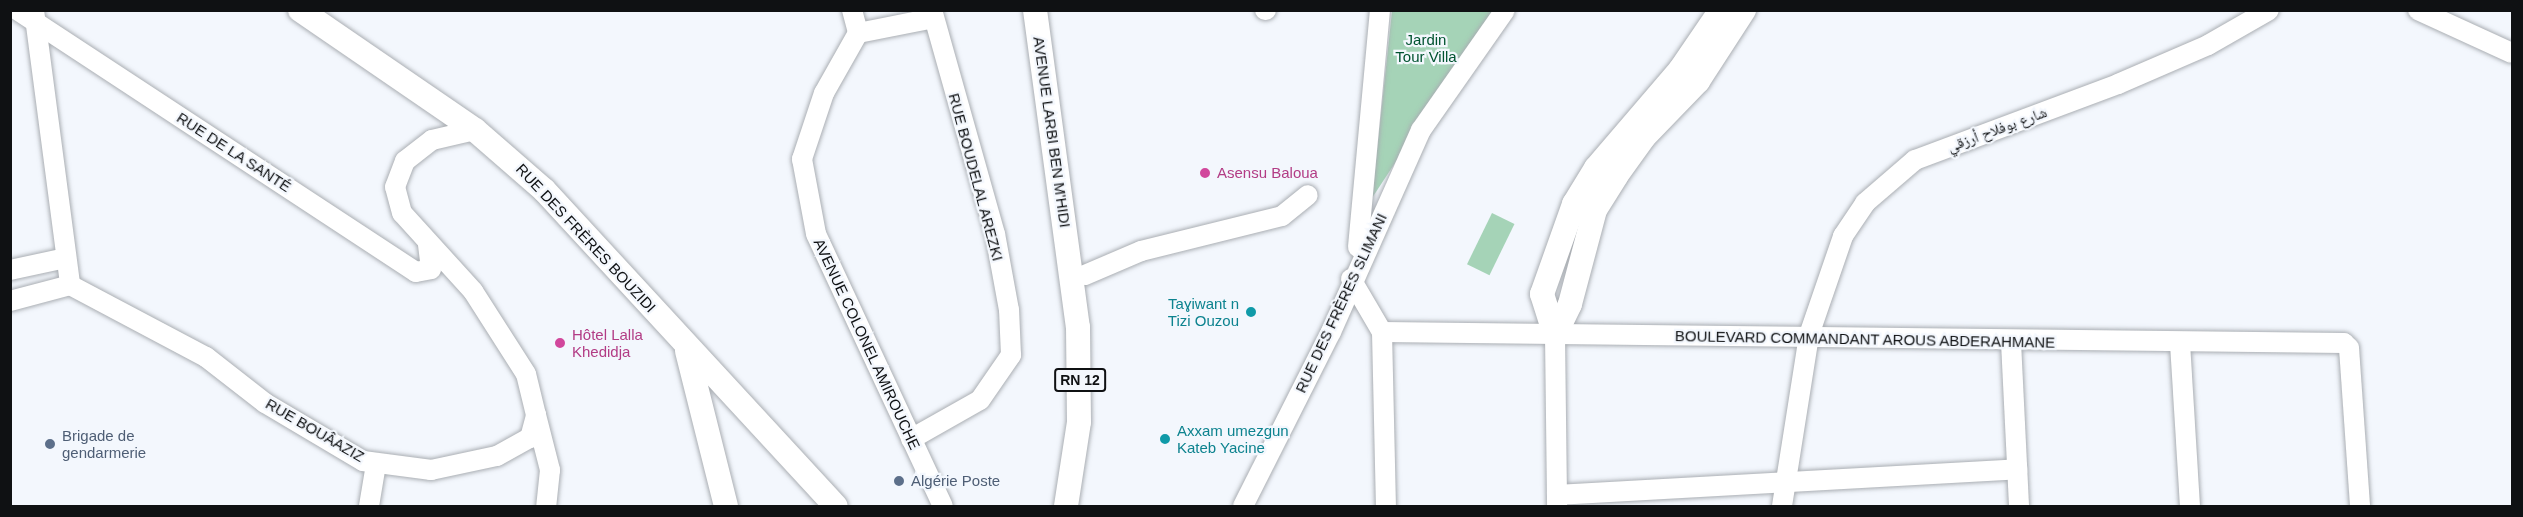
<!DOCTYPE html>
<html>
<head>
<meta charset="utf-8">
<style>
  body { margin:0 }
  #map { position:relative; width:2523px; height:517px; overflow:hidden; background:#f3f7fd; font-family:Arial,"Noto Naskh Arabic",sans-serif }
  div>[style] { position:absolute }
  .green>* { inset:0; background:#a5d3b7; transform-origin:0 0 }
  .roads { filter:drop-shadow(0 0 2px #aaaeb3) drop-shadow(0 0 2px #aaaeb3) }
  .minor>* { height:20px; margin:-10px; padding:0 10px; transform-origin:10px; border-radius:10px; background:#fff }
  .major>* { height:24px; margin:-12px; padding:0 12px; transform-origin:12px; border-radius:12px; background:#fff }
  .dots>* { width:16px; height:16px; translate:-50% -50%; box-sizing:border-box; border:3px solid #f3f7fd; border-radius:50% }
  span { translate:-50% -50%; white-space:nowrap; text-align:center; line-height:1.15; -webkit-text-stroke:4.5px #f3f7fd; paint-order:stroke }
  .shield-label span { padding:2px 4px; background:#f3f7fd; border:2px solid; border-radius:4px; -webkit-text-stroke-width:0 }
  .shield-label { font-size:14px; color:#0f1113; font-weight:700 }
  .park-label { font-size:15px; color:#005330 }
  .street-label { font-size:15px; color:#0f1113 }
  .hotel-label { font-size:15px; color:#b23c85 }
  .left { translate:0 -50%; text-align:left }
  .culture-label { font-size:15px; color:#0d838f }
  .right { translate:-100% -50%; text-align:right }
  .service-label { font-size:15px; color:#4e5e75 }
  .frame { position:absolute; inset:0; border:12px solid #0f1113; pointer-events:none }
</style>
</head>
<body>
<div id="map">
  <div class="green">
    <div style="clip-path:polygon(1392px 11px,1495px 11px,1372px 198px)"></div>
    <div style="left:1492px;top:213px;width:25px;height:57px;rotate:26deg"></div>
  </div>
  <div class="roads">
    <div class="minor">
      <div style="left:17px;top:10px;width:477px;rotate:33.3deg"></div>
      <div style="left:416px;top:272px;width:15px;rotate:-11deg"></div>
      <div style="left:431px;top:269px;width:25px;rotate:-97deg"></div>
      <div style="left:34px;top:10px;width:277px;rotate:82.5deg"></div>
      <div style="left:70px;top:285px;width:154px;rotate:27.9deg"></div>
      <div style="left:206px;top:357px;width:75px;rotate:37.9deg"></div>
      <div style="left:265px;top:403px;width:114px;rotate:30.6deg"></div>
      <div style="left:363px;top:461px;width:69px;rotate:7.5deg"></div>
      <div style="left:431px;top:470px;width:67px;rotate:-12deg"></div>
      <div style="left:497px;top:456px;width:38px;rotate:-29deg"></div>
      <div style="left:530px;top:438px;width:24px;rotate:-75deg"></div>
      <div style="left:536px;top:415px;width:42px;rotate:-103.7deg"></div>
      <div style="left:526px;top:374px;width:98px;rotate:-122.6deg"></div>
      <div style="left:473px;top:291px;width:105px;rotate:-132.3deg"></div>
      <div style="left:402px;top:213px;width:27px;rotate:-105deg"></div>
      <div style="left:395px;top:187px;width:28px;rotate:-69deg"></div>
      <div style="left:405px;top:161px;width:34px;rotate:-38deg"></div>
      <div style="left:432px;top:140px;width:44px;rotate:-13.1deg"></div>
      <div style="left:852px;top:10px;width:24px;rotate:75deg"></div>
      <div style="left:858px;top:33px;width:69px;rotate:119.5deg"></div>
      <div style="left:824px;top:93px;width:70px;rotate:108.4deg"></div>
      <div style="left:802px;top:159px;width:76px;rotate:79.4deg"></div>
      <div style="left:816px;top:234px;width:300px;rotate:65deg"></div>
      <div style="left:1265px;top:10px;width:1px"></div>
      <div style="left:2418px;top:10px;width:103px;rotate:24.6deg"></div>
      <div style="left:858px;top:33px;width:77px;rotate:-11.2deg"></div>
      <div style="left:1358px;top:247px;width:238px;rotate:-84.7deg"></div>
      <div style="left:10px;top:270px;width:57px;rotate:-12.1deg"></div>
      <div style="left:1085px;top:275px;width:61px;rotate:-23.2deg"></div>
      <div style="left:1141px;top:251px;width:145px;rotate:-13.9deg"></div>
      <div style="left:1282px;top:216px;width:33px;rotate:-39deg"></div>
      <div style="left:1351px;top:279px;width:61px;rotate:59.7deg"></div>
      <div style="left:1382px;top:332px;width:174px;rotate:88.7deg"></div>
      <div style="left:10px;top:301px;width:62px;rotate:-14.9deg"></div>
      <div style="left:1382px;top:332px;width:962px;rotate:0.66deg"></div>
      <div style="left:2344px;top:343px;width:7px;rotate:45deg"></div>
      <div style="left:2349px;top:348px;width:158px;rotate:86deg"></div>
      <div style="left:1555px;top:335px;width:171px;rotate:89.3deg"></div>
      <div style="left:2011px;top:342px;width:164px;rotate:87.2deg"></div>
      <div style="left:2180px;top:343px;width:163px;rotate:86.5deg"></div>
      <div style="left:536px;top:415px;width:57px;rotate:75.7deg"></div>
      <div style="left:550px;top:470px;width:36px;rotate:96deg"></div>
      <div style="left:911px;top:439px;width:79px;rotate:-29.5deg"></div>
      <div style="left:980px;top:400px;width:55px;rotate:-55.4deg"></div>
      <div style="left:1011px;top:355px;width:45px;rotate:-92.5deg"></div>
      <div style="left:1009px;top:310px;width:77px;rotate:-100.4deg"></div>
      <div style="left:995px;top:234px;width:233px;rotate:-105.7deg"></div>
      <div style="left:1557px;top:495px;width:461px;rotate:-3.2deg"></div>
      <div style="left:369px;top:506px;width:43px;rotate:-80.5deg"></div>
      <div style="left:1243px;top:506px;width:195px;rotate:-63.2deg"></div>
      <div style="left:1331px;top:332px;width:221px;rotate:-66deg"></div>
      <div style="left:1421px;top:130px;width:146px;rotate:-55deg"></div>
      <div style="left:1782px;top:506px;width:173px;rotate:-81deg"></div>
      <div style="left:1809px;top:335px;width:105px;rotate:-71deg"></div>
      <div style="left:1843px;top:236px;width:40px;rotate:-56deg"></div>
      <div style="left:1865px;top:203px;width:66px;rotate:-40.7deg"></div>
      <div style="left:1915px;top:160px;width:217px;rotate:-20.5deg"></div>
      <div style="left:2118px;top:84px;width:98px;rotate:-23.4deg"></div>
      <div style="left:2208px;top:45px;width:70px;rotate:-29.8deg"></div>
    </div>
    <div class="major">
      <div style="left:300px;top:10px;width:212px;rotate:34.4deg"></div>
      <div style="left:475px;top:130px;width:91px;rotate:41deg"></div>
      <div style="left:544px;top:190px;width:430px;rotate:47.3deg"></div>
      <div style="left:1035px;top:10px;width:320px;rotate:82.3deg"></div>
      <div style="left:1078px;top:327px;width:95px;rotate:89.4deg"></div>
      <div style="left:1079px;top:422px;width:85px;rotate:98.8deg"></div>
      <div style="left:1555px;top:335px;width:43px;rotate:-107.6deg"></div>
      <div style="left:1542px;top:294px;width:96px;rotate:-70.4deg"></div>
      <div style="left:1574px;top:204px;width:42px;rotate:-58.6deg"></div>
      <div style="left:1596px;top:168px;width:129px;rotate:-49.4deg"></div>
      <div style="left:1680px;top:70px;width:73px;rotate:-55.7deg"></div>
      <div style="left:1555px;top:335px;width:34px;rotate:-64deg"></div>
      <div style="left:1570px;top:304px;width:97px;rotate:-75.1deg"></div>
      <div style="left:1595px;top:210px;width:40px;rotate:-58deg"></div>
      <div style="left:1616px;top:176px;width:48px;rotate:-54.3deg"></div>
      <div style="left:1644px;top:137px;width:78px;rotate:-46deg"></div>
      <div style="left:1698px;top:81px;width:85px;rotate:-57.1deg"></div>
      <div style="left:687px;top:351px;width:160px;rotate:75.9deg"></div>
    </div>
  </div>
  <div class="dots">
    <div style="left:1205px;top:173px;background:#d1479c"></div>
    <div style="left:1251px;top:312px;background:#0f9aa8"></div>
    <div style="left:560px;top:343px;background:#d1479c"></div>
    <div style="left:1165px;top:439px;background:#0f9aa8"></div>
    <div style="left:50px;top:444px;background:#5c6f8a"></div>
    <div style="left:899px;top:481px;background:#5c6f8a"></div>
  </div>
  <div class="shield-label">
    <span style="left:1080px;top:380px">RN 12</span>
  </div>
  <div class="park-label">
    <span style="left:1426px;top:48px">Jardin<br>Tour Villa</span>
  </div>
  <div class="street-label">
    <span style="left:1997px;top:129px;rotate:-20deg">شارع بوفلاح أرزقي</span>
    <span style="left:1052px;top:132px;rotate:82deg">AVENUE LARBI BEN M'HIDI</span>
    <span style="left:234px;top:152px;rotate:33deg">RUE DE LA SANTÉ</span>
    <span style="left:976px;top:177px;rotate:75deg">RUE BOUDELAL AREZKI</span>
    <span style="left:586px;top:238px;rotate:47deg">RUE DES FRÈRES BOUZIDI</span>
    <span style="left:1341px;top:303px;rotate:-65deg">RUE DES FRÈRES SLIMANI</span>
    <span style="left:1865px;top:339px;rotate:1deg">BOULEVARD COMMANDANT AROUS ABDERAHMANE</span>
    <span style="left:867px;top:344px;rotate:65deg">AVENUE COLONEL AMIROUCHE</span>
    <span style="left:315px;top:430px;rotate:30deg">RUE BOUÂAZIZ</span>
  </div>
  <div class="hotel-label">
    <span class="left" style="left:1217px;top:173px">Asensu Baloua</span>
    <span class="left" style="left:572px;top:343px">Hôtel Lalla<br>Khedidja</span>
  </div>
  <div class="culture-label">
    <span class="right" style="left:1239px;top:312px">Taɣiwant n<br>Tizi Ouzou</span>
    <span class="left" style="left:1177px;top:439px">Axxam umezgun<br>Kateb Yacine</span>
  </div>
  <div class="service-label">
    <span class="left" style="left:62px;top:444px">Brigade de<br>gendarmerie</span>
    <span class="left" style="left:911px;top:481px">Algérie Poste</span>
  </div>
  <div class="frame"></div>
</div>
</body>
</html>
